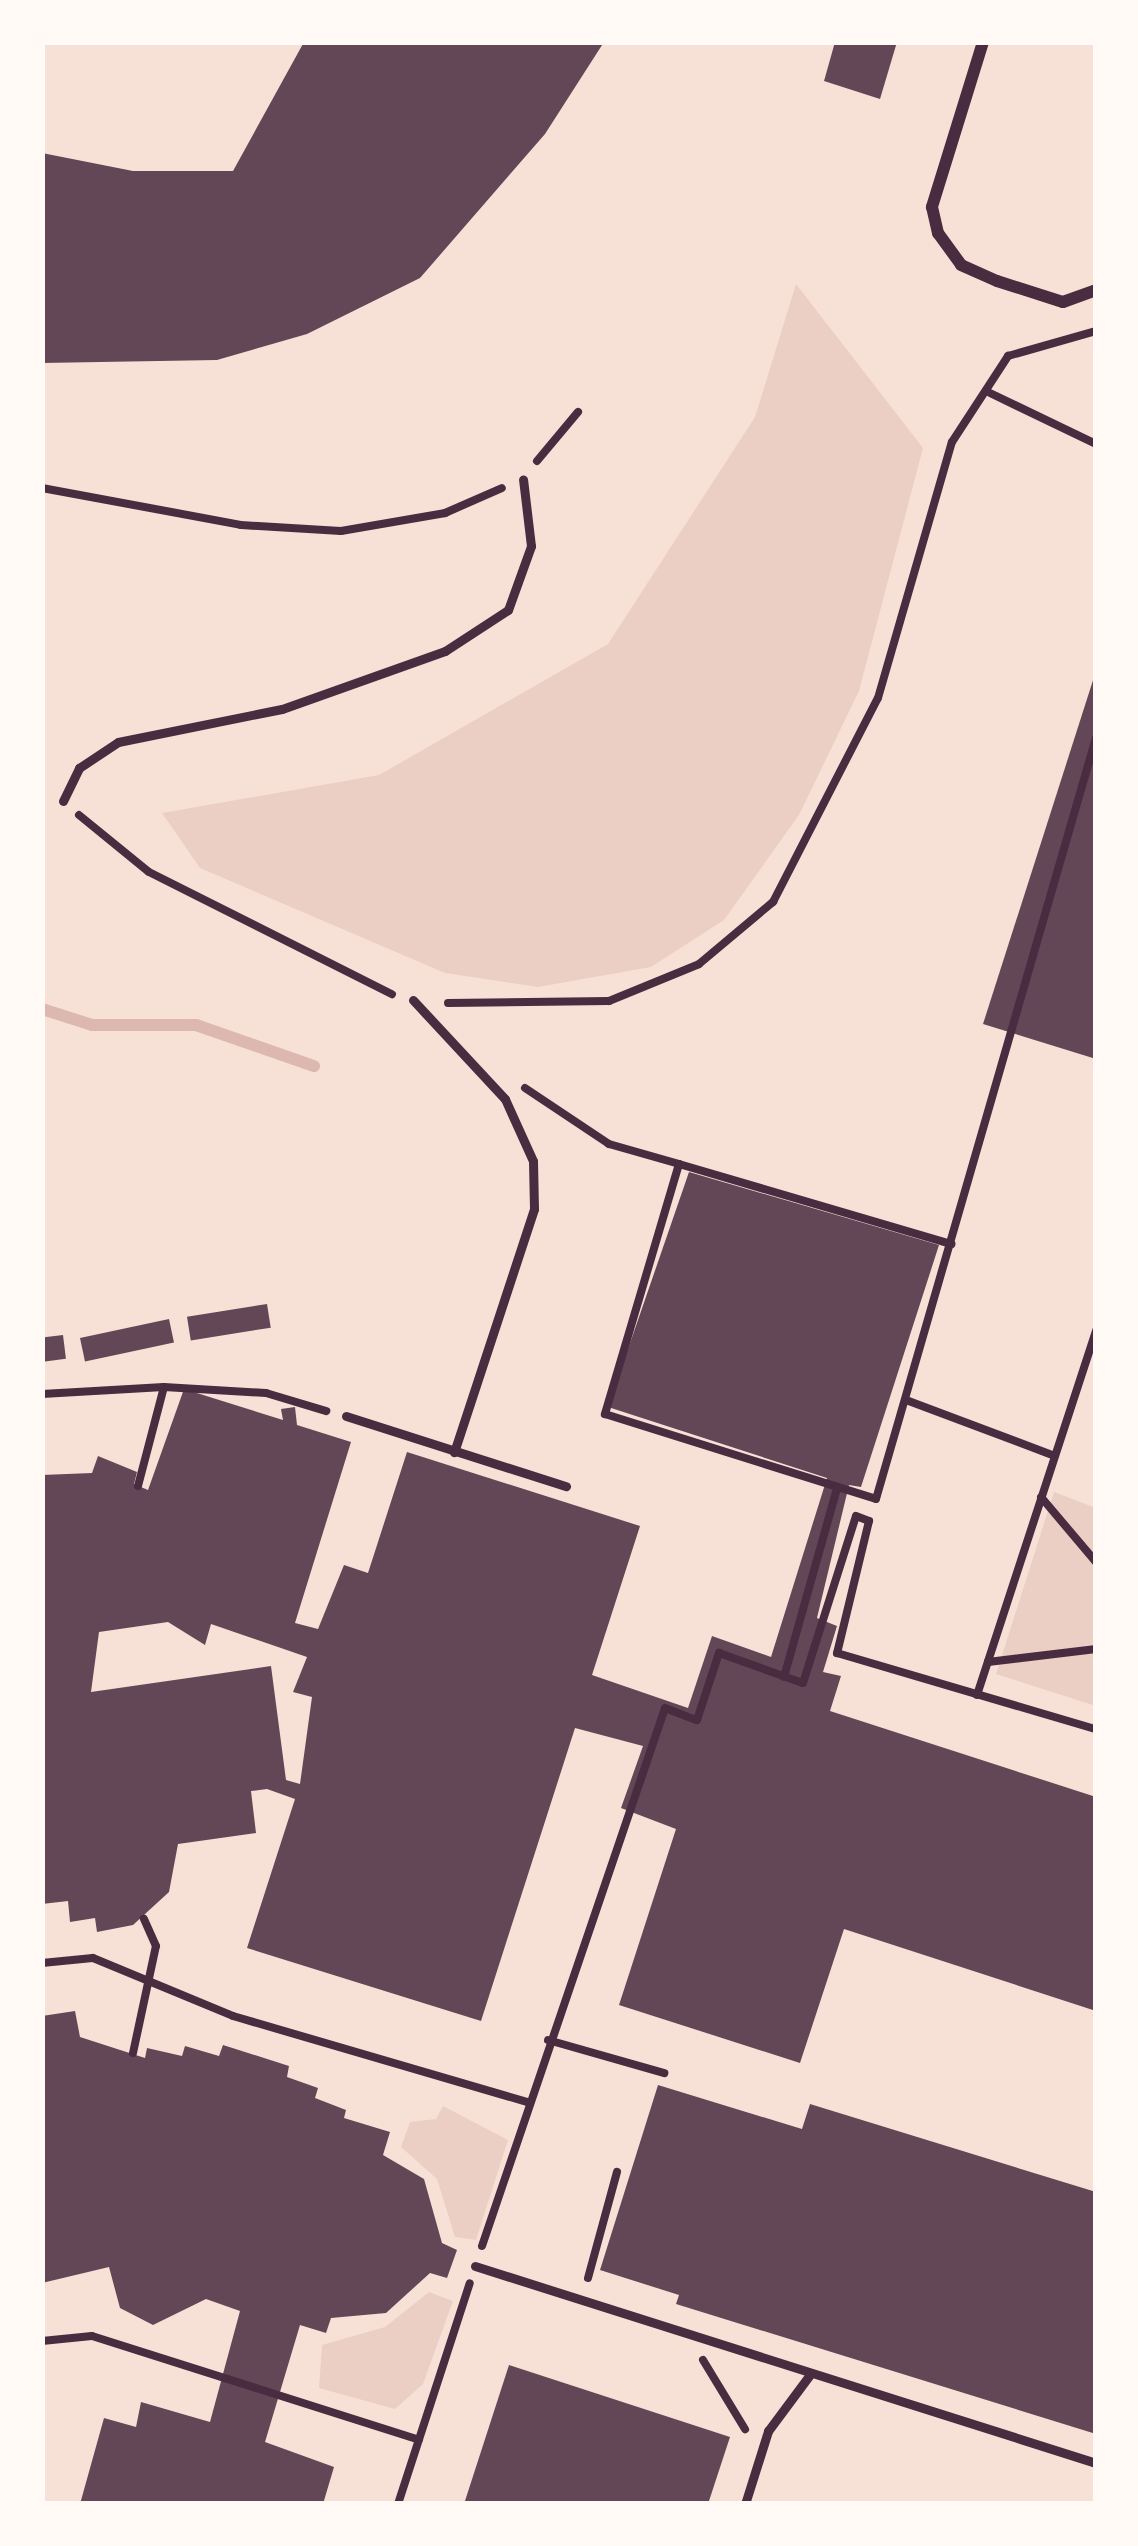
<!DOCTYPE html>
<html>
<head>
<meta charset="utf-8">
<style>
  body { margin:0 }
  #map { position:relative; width:1138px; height:2546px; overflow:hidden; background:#f7e1d7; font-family:"Fira Sans",sans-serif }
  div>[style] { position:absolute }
  .green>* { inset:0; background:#ebcfc5 }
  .stream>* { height:12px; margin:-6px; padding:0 6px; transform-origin:6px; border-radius:6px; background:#dcb8b0 }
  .building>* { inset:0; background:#644757; transform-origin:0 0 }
  .path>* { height:8px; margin:-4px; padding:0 4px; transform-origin:4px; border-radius:4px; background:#4a2c40 }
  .service>* { height:9px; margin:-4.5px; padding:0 4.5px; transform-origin:4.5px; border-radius:4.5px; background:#4a2c40 }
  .minor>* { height:12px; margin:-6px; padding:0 6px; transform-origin:6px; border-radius:6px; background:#4a2c40 }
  span { translate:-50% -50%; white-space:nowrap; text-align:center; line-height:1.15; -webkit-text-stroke:10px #fffaf5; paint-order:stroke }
  .frame { position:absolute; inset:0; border:45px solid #fffaf5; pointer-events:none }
</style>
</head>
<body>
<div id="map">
  <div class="green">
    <div style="clip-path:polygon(796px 284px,923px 448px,859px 691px,799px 815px,724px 920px,651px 967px,538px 987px,445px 973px,200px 868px,162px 813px,379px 775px,608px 644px,755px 417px)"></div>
    <div style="clip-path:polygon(1054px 1492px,1096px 1508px,1096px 1706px,996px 1674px)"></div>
    <div style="clip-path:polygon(443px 2106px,508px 2140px,476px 2240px,455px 2237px,437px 2179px,401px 2147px,410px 2122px,436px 2119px)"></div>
    <div style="clip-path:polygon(429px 2292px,453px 2301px,423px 2384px,395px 2409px,319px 2388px,322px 2345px,385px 2327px)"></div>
  </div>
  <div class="stream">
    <div style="left:42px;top:1009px;width:52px;rotate:17.7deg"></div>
    <div style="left:92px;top:1025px;width:104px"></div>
    <div style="left:196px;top:1025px;width:125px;rotate:19.2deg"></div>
  </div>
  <div class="building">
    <div style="clip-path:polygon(304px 42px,604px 42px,545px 134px,420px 278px,307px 334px,217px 360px,42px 363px,42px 153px,133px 171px,233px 171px)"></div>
    <div style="clip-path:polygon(835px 42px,897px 42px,880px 99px,824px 81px)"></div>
    <div style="clip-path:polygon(1095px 674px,1096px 674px,1096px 1059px,983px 1024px)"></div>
    <div style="clip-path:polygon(evenodd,689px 1172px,939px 1245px,861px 1487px,849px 1485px,817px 1618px,837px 1626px,823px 1672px,841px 1676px,830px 1711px,1096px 1797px,1096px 2011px,844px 1929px,800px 2063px,619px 2005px,676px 1829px,621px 1808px,643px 1746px,575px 1728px,481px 2021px,247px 1948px,295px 1799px,267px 1789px,251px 1791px,256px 1833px,178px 1844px,169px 1892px,133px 1925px,97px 1932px,95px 1918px,70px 1922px,68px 1901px,42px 1904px,42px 1475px,92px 1473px,98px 1456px,137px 1472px,134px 1484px,148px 1490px,184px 1389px,283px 1420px,281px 1409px,295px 1407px,297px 1425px,351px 1442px,295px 1623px,318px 1629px,344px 1565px,368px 1573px,407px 1452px,640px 1526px,592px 1675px,688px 1708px,712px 1636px,771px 1657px,827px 1478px,608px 1407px,689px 1172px,168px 1622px,205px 1645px,211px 1624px,307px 1657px,293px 1692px,312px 1697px,300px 1784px,286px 1780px,271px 1666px,91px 1692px,99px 1632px,168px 1622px)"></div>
    <div style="left:267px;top:1304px;width:24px;height:81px;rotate:81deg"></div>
    <div style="left:169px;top:1319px;width:24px;height:91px;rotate:78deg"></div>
    <div style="left:63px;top:1335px;width:24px;height:21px;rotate:83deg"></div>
    <div style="clip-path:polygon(75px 2011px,80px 2037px,145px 2058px,147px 2048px,182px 2056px,185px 2046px,219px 2056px,223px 2045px,289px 2066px,287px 2077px,318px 2088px,315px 2098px,346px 2110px,344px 2118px,390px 2132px,383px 2155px,424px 2179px,442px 2243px,457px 2250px,447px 2278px,430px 2273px,386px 2313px,331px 2318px,326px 2333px,300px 2325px,265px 2442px,334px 2467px,323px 2504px,80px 2504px,104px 2418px,136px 2427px,141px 2402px,210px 2422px,240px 2311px,206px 2299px,153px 2325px,120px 2308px,109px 2267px,42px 2283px,42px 2016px)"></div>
    <div style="clip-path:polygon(658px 2085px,802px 2129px,810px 2104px,1096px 2192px,1096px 2434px,676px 2304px,679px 2295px,600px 2270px)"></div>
    <div style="clip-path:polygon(509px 2365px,730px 2437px,708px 2504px,464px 2504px)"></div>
  </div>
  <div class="path">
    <div style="left:990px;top:393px;width:118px;rotate:25.7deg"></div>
    <div style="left:537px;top:461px;width:64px;rotate:-50.1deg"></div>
    <div style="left:42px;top:488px;width:202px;rotate:10.5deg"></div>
    <div style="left:241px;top:525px;width:100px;rotate:3.4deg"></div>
    <div style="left:341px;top:531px;width:106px;rotate:-9.8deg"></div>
    <div style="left:445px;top:513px;width:62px;rotate:-23.7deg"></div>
    <div style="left:79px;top:815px;width:90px;rotate:39.2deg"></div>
    <div style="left:149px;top:872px;width:272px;rotate:26.7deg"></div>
    <div style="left:448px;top:1003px;width:161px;rotate:-0.7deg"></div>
    <div style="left:609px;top:1001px;width:97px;rotate:-22.3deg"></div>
    <div style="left:699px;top:964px;width:97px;rotate:-40deg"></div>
    <div style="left:773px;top:902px;width:229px;rotate:-62.8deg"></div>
    <div style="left:878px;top:698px;width:266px;rotate:-73.9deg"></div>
    <div style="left:952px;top:442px;width:103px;rotate:-56.9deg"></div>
    <div style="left:1008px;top:356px;width:91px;rotate:-15.9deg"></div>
    <div style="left:525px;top:1088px;width:101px;rotate:33.7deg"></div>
    <div style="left:609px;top:1144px;width:73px;rotate:15.9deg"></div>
    <div style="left:679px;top:1164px;width:261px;rotate:106.5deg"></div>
    <div style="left:605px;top:1414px;width:284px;rotate:17.4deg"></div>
    <div style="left:876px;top:1499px;width:792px;rotate:-73.88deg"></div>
    <div style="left:679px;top:1164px;width:284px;rotate:16.4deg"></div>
    <div style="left:42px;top:1394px;width:122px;rotate:-3.3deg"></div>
    <div style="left:164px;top:1387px;width:102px;rotate:3.4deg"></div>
    <div style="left:266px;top:1393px;width:63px;rotate:16.7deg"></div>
    <div style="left:906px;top:1400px;width:159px;rotate:20.6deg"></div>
    <div style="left:138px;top:1486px;width:102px;rotate:-75.3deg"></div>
    <div style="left:1041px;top:1497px;width:85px;rotate:49.8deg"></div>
    <div style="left:988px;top:1662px;width:109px;rotate:-6.9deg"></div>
    <div style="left:784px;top:1677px;width:196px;rotate:-74.3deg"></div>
    <div style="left:977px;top:1695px;width:384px;rotate:-71.9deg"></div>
    <div style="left:42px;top:1963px;width:51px;rotate:-5.6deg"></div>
    <div style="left:93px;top:1958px;width:152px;rotate:22.5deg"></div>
    <div style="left:233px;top:2016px;width:307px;rotate:16.3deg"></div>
    <div style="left:548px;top:2040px;width:121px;rotate:15.9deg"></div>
    <div style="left:133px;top:2053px;width:109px;rotate:-77.9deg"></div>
    <div style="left:156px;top:1946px;width:30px;rotate:-114deg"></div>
    <div style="left:482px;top:2246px;width:568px;rotate:-71.21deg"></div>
    <div style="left:665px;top:1708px;width:34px;rotate:21deg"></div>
    <div style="left:697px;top:1720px;width:71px;rotate:-71.8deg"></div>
    <div style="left:719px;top:1653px;width:89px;rotate:19.7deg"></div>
    <div style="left:803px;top:1683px;width:175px;rotate:-72.4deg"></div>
    <div style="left:856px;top:1516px;width:14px;rotate:21deg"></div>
    <div style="left:869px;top:1521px;width:136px;rotate:103.6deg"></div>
    <div style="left:837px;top:1653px;width:270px;rotate:16.4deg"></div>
    <div style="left:588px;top:2278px;width:110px;rotate:-74.7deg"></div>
    <div style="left:42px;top:2341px;width:50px;rotate:-5.7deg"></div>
    <div style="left:92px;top:2336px;width:343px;rotate:17.6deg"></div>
    <div style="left:703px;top:2360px;width:81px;rotate:58.7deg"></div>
    <div style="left:398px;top:2504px;width:232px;rotate:-72deg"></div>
  </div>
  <div class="service">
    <div style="left:63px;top:801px;width:37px;rotate:-64deg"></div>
    <div style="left:79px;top:768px;width:47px;rotate:-33.7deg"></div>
    <div style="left:118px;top:742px;width:167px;rotate:-11.4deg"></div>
    <div style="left:282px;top:709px;width:173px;rotate:-19.6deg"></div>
    <div style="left:445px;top:651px;width:75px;rotate:-33.1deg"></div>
    <div style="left:508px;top:610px;width:68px;rotate:-70.2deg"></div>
    <div style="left:531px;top:546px;width:67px;rotate:-96.8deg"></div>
    <div style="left:413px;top:1000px;width:135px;rotate:47.1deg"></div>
    <div style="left:505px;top:1099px;width:68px;rotate:65.7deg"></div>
    <div style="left:533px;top:1161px;width:48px;rotate:88.8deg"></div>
    <div style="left:534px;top:1209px;width:256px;rotate:108.2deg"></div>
    <div style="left:346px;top:1416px;width:231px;rotate:17.7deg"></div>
    <div style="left:475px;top:2266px;width:651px;rotate:17.6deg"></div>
    <div style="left:745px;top:2504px;width:77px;rotate:-72.5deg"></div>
    <div style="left:768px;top:2431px;width:72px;rotate:-53.4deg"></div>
  </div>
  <div class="minor">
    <div style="left:983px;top:42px;width:173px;rotate:107.2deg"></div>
    <div style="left:932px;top:207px;width:27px;rotate:77deg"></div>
    <div style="left:938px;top:233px;width:39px;rotate:54deg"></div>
    <div style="left:961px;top:265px;width:39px;rotate:24deg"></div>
    <div style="left:997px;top:281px;width:69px;rotate:17.7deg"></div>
    <div style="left:1063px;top:302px;width:35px;rotate:-20deg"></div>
  </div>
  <div class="frame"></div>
</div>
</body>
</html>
